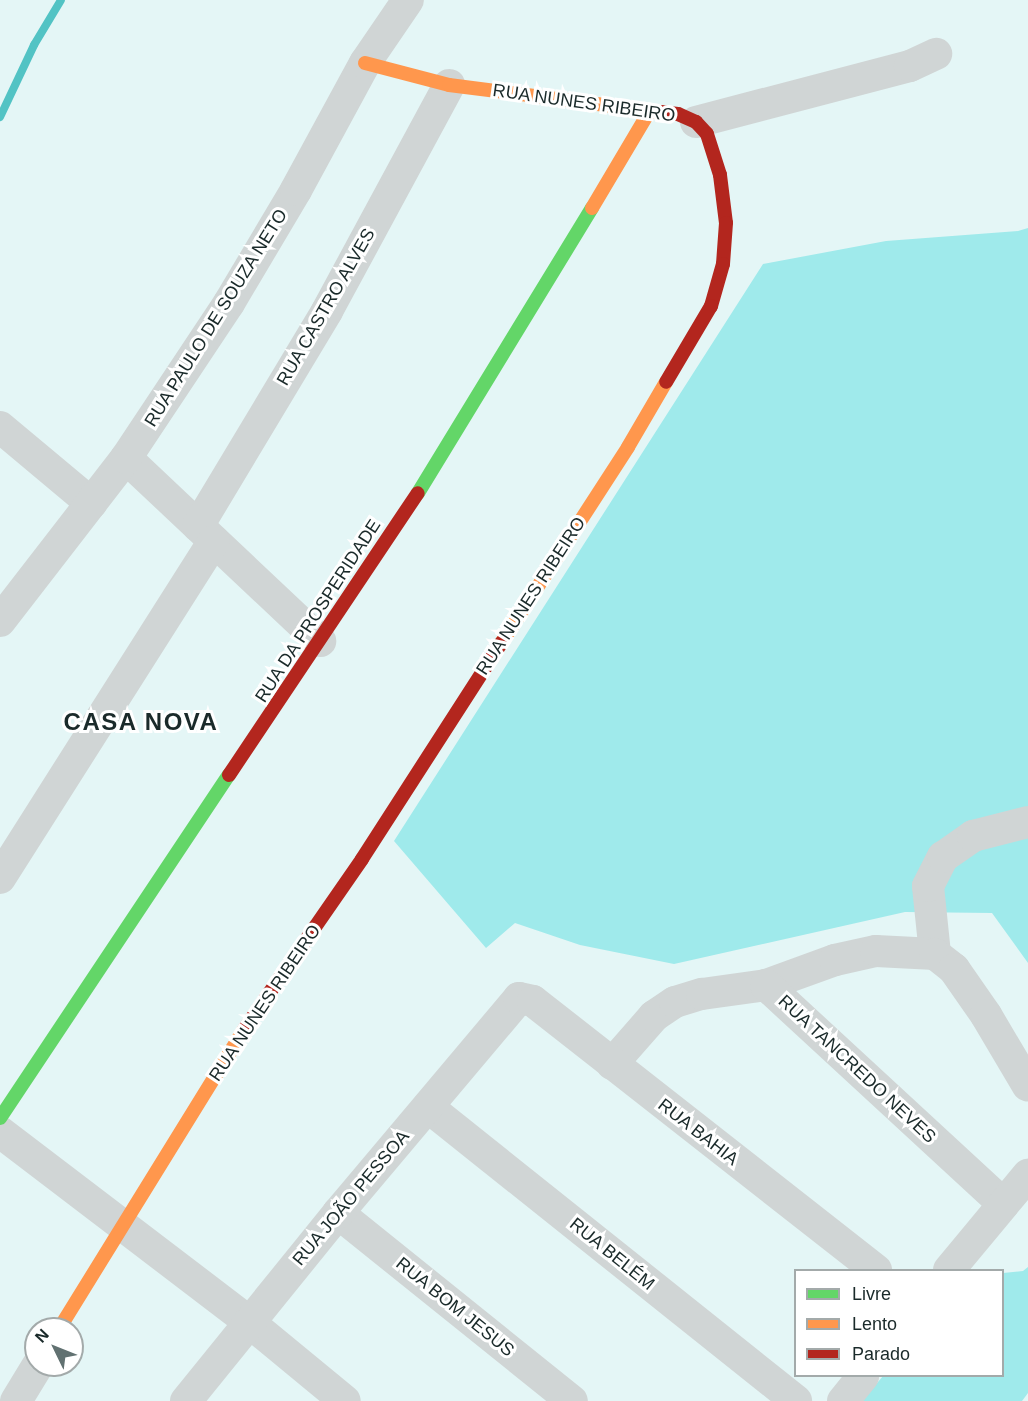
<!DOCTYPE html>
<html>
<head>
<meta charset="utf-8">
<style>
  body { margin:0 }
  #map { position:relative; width:1028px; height:1401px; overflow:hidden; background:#e4f6f6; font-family:Arial,sans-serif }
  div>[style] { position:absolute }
  .green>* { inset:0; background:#9feaeb }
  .stream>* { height:8px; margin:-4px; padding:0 4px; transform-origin:4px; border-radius:4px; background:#52c3c4 }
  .street>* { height:32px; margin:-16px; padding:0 16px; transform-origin:16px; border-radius:16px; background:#d0d5d5 }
  .fast>* { height:14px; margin:-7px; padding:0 7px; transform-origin:7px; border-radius:7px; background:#63d668 }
  .slow>* { height:14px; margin:-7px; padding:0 7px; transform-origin:7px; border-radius:7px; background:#ff974d }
  .jam>* { height:14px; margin:-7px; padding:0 7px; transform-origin:7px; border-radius:7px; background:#b3261e }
  span { translate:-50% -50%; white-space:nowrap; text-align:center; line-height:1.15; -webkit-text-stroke:6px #fff; paint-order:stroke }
  .street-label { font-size:18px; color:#1a2a2a }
  .district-label { font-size:24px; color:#1a2a2a; font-weight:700; letter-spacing:1.5px }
  .legend { position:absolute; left:794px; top:1269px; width:210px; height:108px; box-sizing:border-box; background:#fff; border:2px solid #a3aaaa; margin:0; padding:8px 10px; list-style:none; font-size:18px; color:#1a2a2a }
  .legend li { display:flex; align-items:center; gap:12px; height:30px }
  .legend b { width:30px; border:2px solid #a3aaaa }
  .north { position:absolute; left:24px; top:1317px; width:60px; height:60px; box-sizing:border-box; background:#fff; border:2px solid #a3aaaa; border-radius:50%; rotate:313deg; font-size:16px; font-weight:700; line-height:24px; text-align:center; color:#1a2a2a }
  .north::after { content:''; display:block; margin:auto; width:21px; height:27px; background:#617171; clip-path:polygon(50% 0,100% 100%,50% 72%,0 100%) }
</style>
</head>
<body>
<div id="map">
  <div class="green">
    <div style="clip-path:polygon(1028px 228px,1028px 963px,992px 913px,905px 912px,674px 964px,580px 945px,515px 923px,486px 948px,394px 841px,763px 264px,886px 241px,1018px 231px)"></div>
    <div style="clip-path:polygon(1028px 1267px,1028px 1393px,1022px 1401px,862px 1401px,883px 1376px,1002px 1376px,1003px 1273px,1023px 1271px)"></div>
  </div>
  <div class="stream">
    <div style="left:0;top:117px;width:80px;rotate:-64.7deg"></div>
    <div style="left:34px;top:45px;width:52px;rotate:-59deg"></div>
  </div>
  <div class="street">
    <div style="left:696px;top:122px;width:221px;rotate:-14.7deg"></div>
    <div style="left:910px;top:66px;width:29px;rotate:-25deg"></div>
    <div style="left:0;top:427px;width:119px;rotate:39.9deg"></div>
    <div style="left:126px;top:458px;width:267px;rotate:43.3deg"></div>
    <div style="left:198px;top:526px;width:251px;rotate:-59deg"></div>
    <div style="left:327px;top:311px;width:257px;rotate:-61.6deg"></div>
    <div style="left:0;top:621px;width:206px;rotate:-52.3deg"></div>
    <div style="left:126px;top:458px;width:186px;rotate:-56.4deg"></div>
    <div style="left:229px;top:303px;width:131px;rotate:-59.3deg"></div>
    <div style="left:296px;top:190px;width:145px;rotate:-61.5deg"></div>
    <div style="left:365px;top:63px;width:76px;rotate:-55.7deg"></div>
    <div style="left:0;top:878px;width:399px;rotate:-57.6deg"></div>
    <div style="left:935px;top:954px;width:68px;rotate:-95.9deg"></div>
    <div style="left:928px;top:886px;width:33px;rotate:-63deg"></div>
    <div style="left:943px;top:857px;width:37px;rotate:-35deg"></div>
    <div style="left:973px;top:836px;width:57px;rotate:-14.3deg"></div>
    <div style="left:766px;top:985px;width:73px;rotate:-19.9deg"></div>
    <div style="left:835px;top:960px;width:42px;rotate:-12.4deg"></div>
    <div style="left:876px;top:951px;width:59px;rotate:2.9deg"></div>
    <div style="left:935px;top:954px;width:24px;rotate:38deg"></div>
    <div style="left:954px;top:969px;width:56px;rotate:55.2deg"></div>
    <div style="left:986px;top:1015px;width:82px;rotate:59.4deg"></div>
    <div style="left:612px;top:1064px;width:64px;rotate:-48.8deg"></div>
    <div style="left:654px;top:1016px;width:25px;rotate:-34deg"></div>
    <div style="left:675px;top:1002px;width:28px;rotate:-17deg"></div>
    <div style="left:702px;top:994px;width:65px;rotate:-8deg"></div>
    <div style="left:766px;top:985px;width:323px;rotate:42.7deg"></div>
    <div style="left:428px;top:1107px;width:471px;rotate:38.6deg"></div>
    <div style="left:0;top:1132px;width:313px;rotate:37.3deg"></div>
    <div style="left:249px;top:1322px;width:124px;rotate:39.5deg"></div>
    <div style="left:338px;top:1213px;width:300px;rotate:38.8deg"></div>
    <div style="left:949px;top:1270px;width:124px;rotate:-50.3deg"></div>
    <div style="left:16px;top:1401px;width:42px;rotate:-58.6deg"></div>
    <div style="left:186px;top:1401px;width:242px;rotate:-51deg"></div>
    <div style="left:338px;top:1213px;width:281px;rotate:-49.9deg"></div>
    <div style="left:519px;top:998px;width:14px;rotate:12deg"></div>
    <div style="left:533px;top:1001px;width:436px;rotate:38.1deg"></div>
    <div style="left:843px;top:1401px;width:32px;rotate:-51deg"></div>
  </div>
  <div class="fast">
    <div style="left:418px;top:493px;width:334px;rotate:-58.6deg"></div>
    <div style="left:0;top:1118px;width:412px;rotate:-56.3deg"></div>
  </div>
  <div class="slow">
    <div style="left:365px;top:63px;width:87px;rotate:14.7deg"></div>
    <div style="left:449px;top:85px;width:214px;rotate:7.3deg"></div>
    <div style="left:592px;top:208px;width:112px;rotate:-59.3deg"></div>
    <div style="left:502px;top:642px;width:232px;rotate:-57.1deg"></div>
    <div style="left:628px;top:447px;width:75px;rotate:-59.7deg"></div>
    <div style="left:59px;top:1329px;width:350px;rotate:-58.3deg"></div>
  </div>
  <div class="jam">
    <div style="left:661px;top:112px;width:17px;rotate:7deg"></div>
    <div style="left:678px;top:114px;width:20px;rotate:24deg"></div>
    <div style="left:696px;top:122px;width:16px;rotate:47deg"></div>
    <div style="left:707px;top:134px;width:43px;rotate:72.4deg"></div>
    <div style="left:720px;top:175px;width:48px;rotate:82.9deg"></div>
    <div style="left:726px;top:223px;width:41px;rotate:94.2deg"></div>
    <div style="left:723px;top:264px;width:44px;rotate:105.9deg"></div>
    <div style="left:711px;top:306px;width:88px;rotate:120.6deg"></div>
    <div style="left:229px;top:775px;width:339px;rotate:-56.2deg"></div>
    <div style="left:243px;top:1031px;width:209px;rotate:-55.3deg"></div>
    <div style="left:362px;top:859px;width:258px;rotate:-57.2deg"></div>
  </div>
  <div class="street-label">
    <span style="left:584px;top:103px;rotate:8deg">RUA NUNES RIBEIRO</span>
    <span style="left:326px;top:307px;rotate:-60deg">RUA CASTRO ALVES</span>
    <span style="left:216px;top:318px;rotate:-58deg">RUA PAULO DE SOUZA NETO</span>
    <span style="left:531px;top:596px;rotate:-57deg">RUA NUNES RIBEIRO</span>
    <span style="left:318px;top:611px;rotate:-57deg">RUA DA PROSPERIDADE</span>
    <span style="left:265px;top:1003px;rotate:-56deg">RUA NUNES RIBEIRO</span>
    <span style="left:857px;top:1069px;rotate:43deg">RUA TANCREDO NEVES</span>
    <span style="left:698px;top:1132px;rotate:38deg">RUA BAHIA</span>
    <span style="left:351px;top:1198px;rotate:-50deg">RUA JOÃO PESSOA</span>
    <span style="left:612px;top:1254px;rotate:39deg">RUA BELÉM</span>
    <span style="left:455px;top:1307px;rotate:39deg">RUA BOM JESUS</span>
  </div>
  <div class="district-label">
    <span style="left:141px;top:722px">CASA NOVA</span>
  </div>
  <ul class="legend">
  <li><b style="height:8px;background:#63d668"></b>Livre</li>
  <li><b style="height:8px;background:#ff974d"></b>Lento</li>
  <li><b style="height:8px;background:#b3261e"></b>Parado</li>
  </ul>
  <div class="north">N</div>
</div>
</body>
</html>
